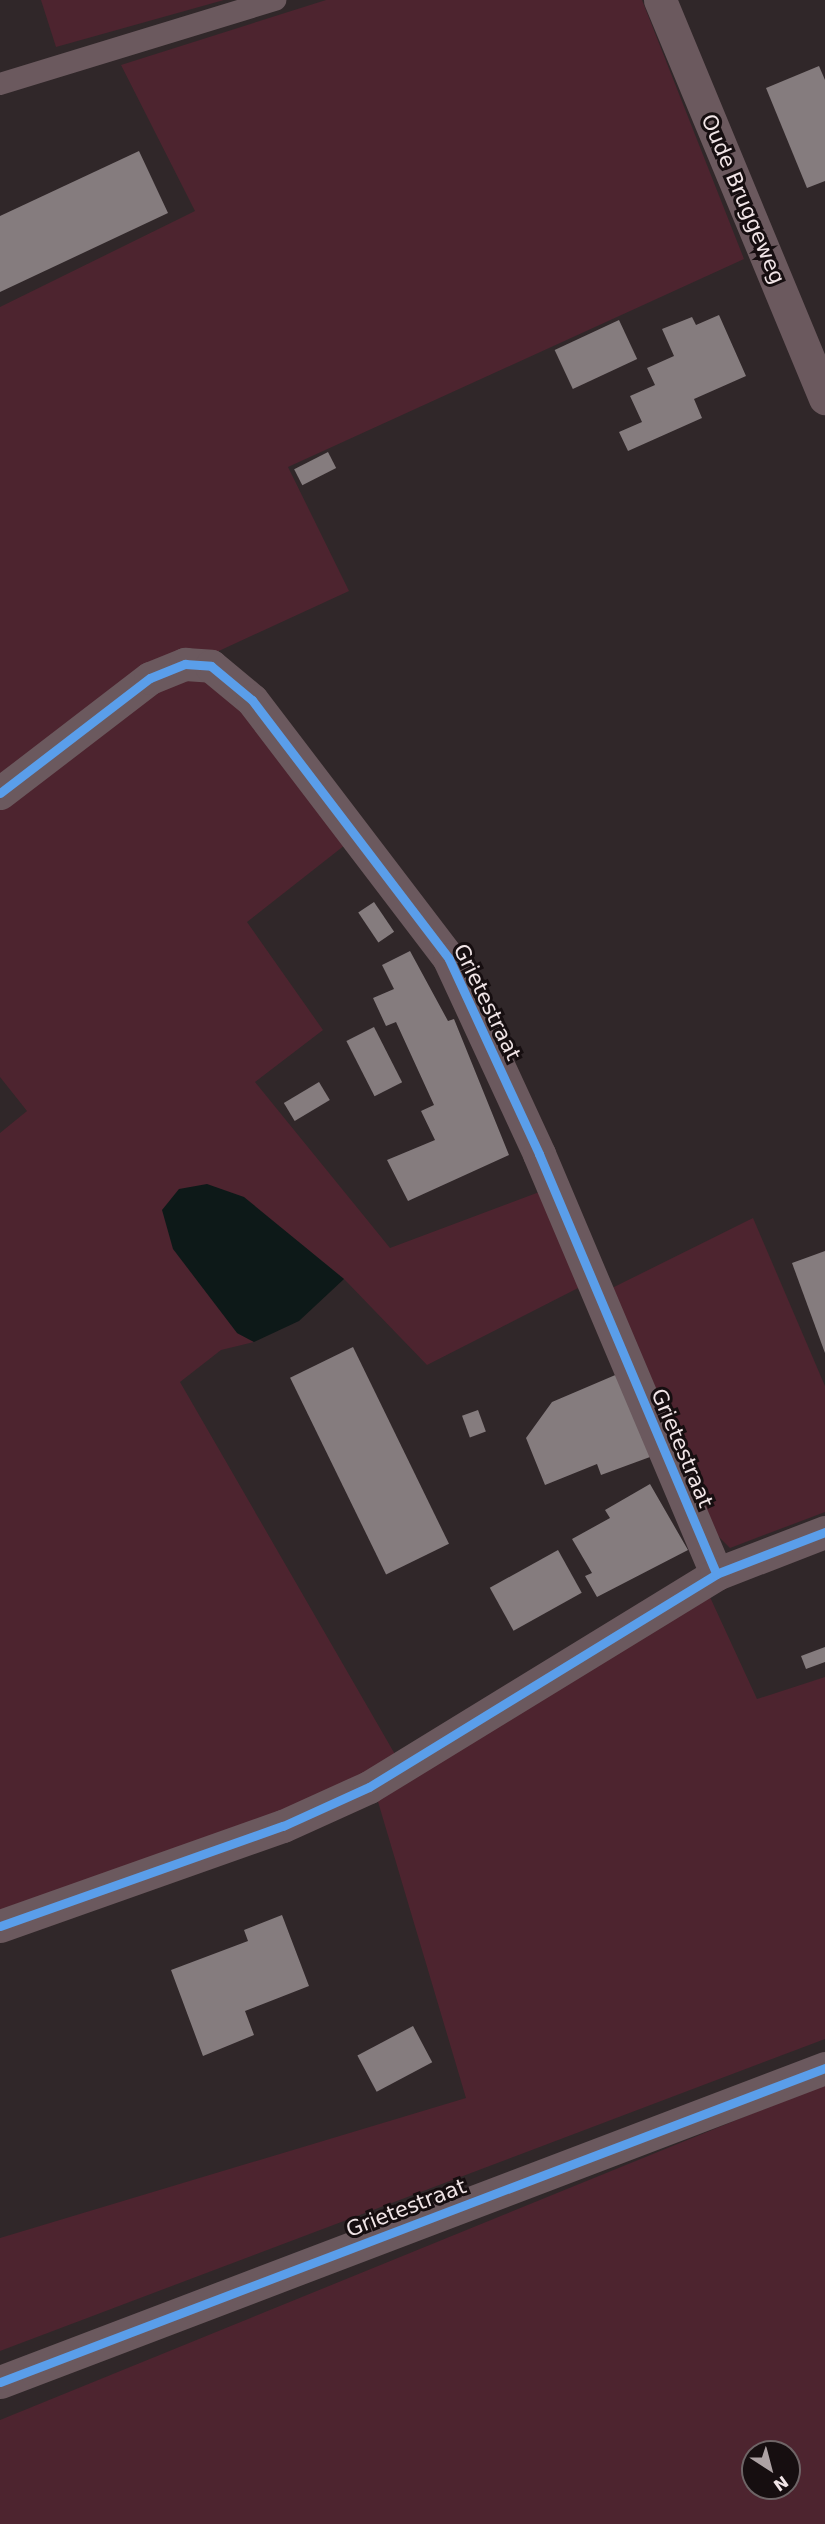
<!DOCTYPE html>
<html>
<head>
<meta charset="utf-8">
<style>
  body { margin:0 }
  #map { position:relative; width:825px; height:2524px; overflow:hidden; background:#302729; font-family:"DejaVu Sans",sans-serif }
  div>[style] { position:absolute }
  .green>* { inset:0; background:#4d242f }
  .water>* { inset:0; background:#0d1918 }
  .building>* { inset:0; background:#857c7e; transform-origin:0 0 }
  .service>* { height:22px; margin:-11px; padding:0 11px; transform-origin:11px; border-radius:11px; background:#6b595e }
  .minor>* { height:33px; margin:-16.5px; padding:0 16.5px; transform-origin:16.5px; border-radius:16.5px; background:#6b595e }
  .cycleway>* { height:9px; margin:-4.5px; padding:0 4.5px; transform-origin:4.5px; border-radius:4.5px; background:#5a9eea }
  span { translate:-50% -50%; white-space:nowrap; text-align:center; line-height:1.15; -webkit-text-stroke:6px #160e10; paint-order:stroke }
  .street-label { font-size:21px; color:#f1e5e7 }
  .north { position:absolute; left:741px; top:2440px; width:60px; height:60px; box-sizing:border-box; background:#160e10; border:2px solid #6e6466; border-radius:50%; rotate:144deg; font-size:16px; font-weight:700; line-height:24px; text-align:center; color:#f1e5e7 }
  .north::after { content:''; display:block; margin:auto; width:21px; height:27px; background:#ada2a4; clip-path:polygon(50% 0,100% 100%,50% 72%,0 100%) }
</style>
</head>
<body>
<div id="map">
  <div class="green">
    <div style="clip-path:polygon(41px 0,224px 0,56px 47px)"></div>
    <div style="clip-path:polygon(326px 0,642px 0,744px 259px,288px 467px,349px 591px,208px 656px,345px 845px,247px 922px,323px 1030px,255px 1082px,390px 1248px,542px 1191px,584px 1285px,427px 1365px,344px 1279px,280px 1227px,237px 1333px,254px 1342px,221px 1350px,180px 1382px,396px 1756px,327px 1794px,0 1917px,0 1133px,27px 1111px,0 1077px,0 307px,195px 211px,121px 65px)"></div>
    <div style="clip-path:polygon(753px 1218px,825px 1386px,825px 1512px,730px 1548px,715px 1533px,612px 1288px)"></div>
    <div style="clip-path:polygon(709px 1595px,757px 1699px,825px 1677px,825px 2039px,0 2351px,0 2238px,466px 2098px,376px 1795px)"></div>
    <div style="clip-path:polygon(evenodd,825px 2084px,825px 2524px,0 2524px,0 2420px,825px 2084px,753px 2452px,789px 2452px,789px 2488px,753px 2488px,753px 2452px)"></div>
  </div>
  <div class="water">
    <div style="clip-path:polygon(207px 1184px,244px 1197px,344px 1279px,299px 1321px,254px 1342px,237px 1333px,173px 1249px,162px 1210px,179px 1189px)"></div>
  </div>
  <div class="building">
    <div style="clip-path:polygon(819px 66px,825px 80px,825px 181px,807px 188px,766px 88px)"></div>
    <div style="clip-path:polygon(139px 151px,168px 213px,0 292px,0 216px)"></div>
    <div style="clip-path:polygon(719px 315px,746px 376px,694px 399px,702px 418px,628px 451px,619px 432px,642px 422px,630px 396px,655px 385px,647px 368px,674px 356px,662px 329px,692px 317px,696px 325px)"></div>
    <div style="left:619px;top:320px;width:43px;height:71px;rotate:65deg"></div>
    <div style="left:328px;top:452px;width:18px;height:38px;rotate:63deg"></div>
    <div style="left:374px;top:902px;width:36px;height:19px;rotate:56deg"></div>
    <div style="clip-path:polygon(410px 951px,448px 1021px,454px 1019px,509px 1155px,408px 1201px,387px 1160px,435px 1140px,421px 1111px,434px 1105px,396px 1022px,386px 1026px,373px 998px,394px 989px,382px 965px)"></div>
    <div style="left:374px;top:1027px;width:62px;height:31px;rotate:63deg"></div>
    <div style="left:319px;top:1082px;width:21px;height:41px;rotate:59deg"></div>
    <div style="clip-path:polygon(825px 1251px,825px 1353px,792px 1263px)"></div>
    <div style="left:353px;top:1347px;width:219px;height:70px;rotate:64deg"></div>
    <div style="clip-path:polygon(620px 1373px,650px 1457px,601px 1475px,597px 1464px,545px 1485px,526px 1438px,552px 1402px)"></div>
    <div style="left:478px;top:1410px;width:23px;height:17px;rotate:70deg"></div>
    <div style="clip-path:polygon(650px 1484px,688px 1550px,597px 1597px,585px 1576px,592px 1573px,572px 1539px,610px 1518px,605px 1510px)"></div>
    <div style="left:558px;top:1550px;width:49px;height:78px;rotate:61deg"></div>
    <div style="clip-path:polygon(825px 1647px,825px 1662px,806px 1669px,801px 1656px)"></div>
    <div style="clip-path:polygon(282px 1915px,309px 1986px,245px 2011px,254px 2035px,203px 2056px,171px 1970px,248px 1941px,244px 1930px)"></div>
    <div style="left:413px;top:2026px;width:41px;height:63px;rotate:62deg"></div>
  </div>
  <div class="service">
    <div style="left:0;top:84px;width:288px;rotate:-17deg"></div>
  </div>
  <div class="minor">
    <div style="left:660px;top:0;width:431px;rotate:67.5deg"></div>
    <div style="left:0;top:793px;width:189px;rotate:-37.5deg"></div>
    <div style="left:150px;top:678px;width:38px;rotate:-22deg"></div>
    <div style="left:185px;top:664px;width:26px;rotate:4deg"></div>
    <div style="left:211px;top:666px;width:53px;rotate:39.7deg"></div>
    <div style="left:252px;top:700px;width:325px;rotate:52.7deg"></div>
    <div style="left:449px;top:959px;width:215px;rotate:65.2deg"></div>
    <div style="left:539px;top:1154px;width:456px;rotate:67.1deg"></div>
    <div style="left:0;top:1926px;width:300px;rotate:-19.5deg"></div>
    <div style="left:283px;top:1826px;width:94px;rotate:-24.4deg"></div>
    <div style="left:369px;top:1787px;width:407px;rotate:-31.5deg"></div>
    <div style="left:716px;top:1574px;width:117px;rotate:-21.1deg"></div>
    <div style="left:0;top:2382px;width:883px;rotate:-20.84deg"></div>
  </div>
  <div class="cycleway">
    <div style="left:0;top:793px;width:189px;rotate:-37.5deg"></div>
    <div style="left:150px;top:678px;width:38px;rotate:-22deg"></div>
    <div style="left:185px;top:664px;width:26px;rotate:4deg"></div>
    <div style="left:211px;top:666px;width:53px;rotate:39.7deg"></div>
    <div style="left:252px;top:700px;width:325px;rotate:52.7deg"></div>
    <div style="left:449px;top:959px;width:215px;rotate:65.2deg"></div>
    <div style="left:539px;top:1154px;width:456px;rotate:67.1deg"></div>
    <div style="left:0;top:1926px;width:300px;rotate:-19.5deg"></div>
    <div style="left:283px;top:1826px;width:94px;rotate:-24.4deg"></div>
    <div style="left:369px;top:1787px;width:407px;rotate:-31.5deg"></div>
    <div style="left:716px;top:1574px;width:117px;rotate:-21.1deg"></div>
    <div style="left:0;top:2382px;width:883px;rotate:-20.84deg"></div>
  </div>
  <div class="street-label">
    <span style="left:743px;top:199px;rotate:67deg">Oude Bruggeweg</span>
    <span style="left:487px;top:1002px;rotate:64deg">Grietestraat</span>
    <span style="left:682px;top:1448px;rotate:67deg">Grietestraat</span>
    <span style="left:406px;top:2208px;rotate:-21deg">Grietestraat</span>
  </div>
  <div class="north">N</div>
</div>
</body>
</html>
